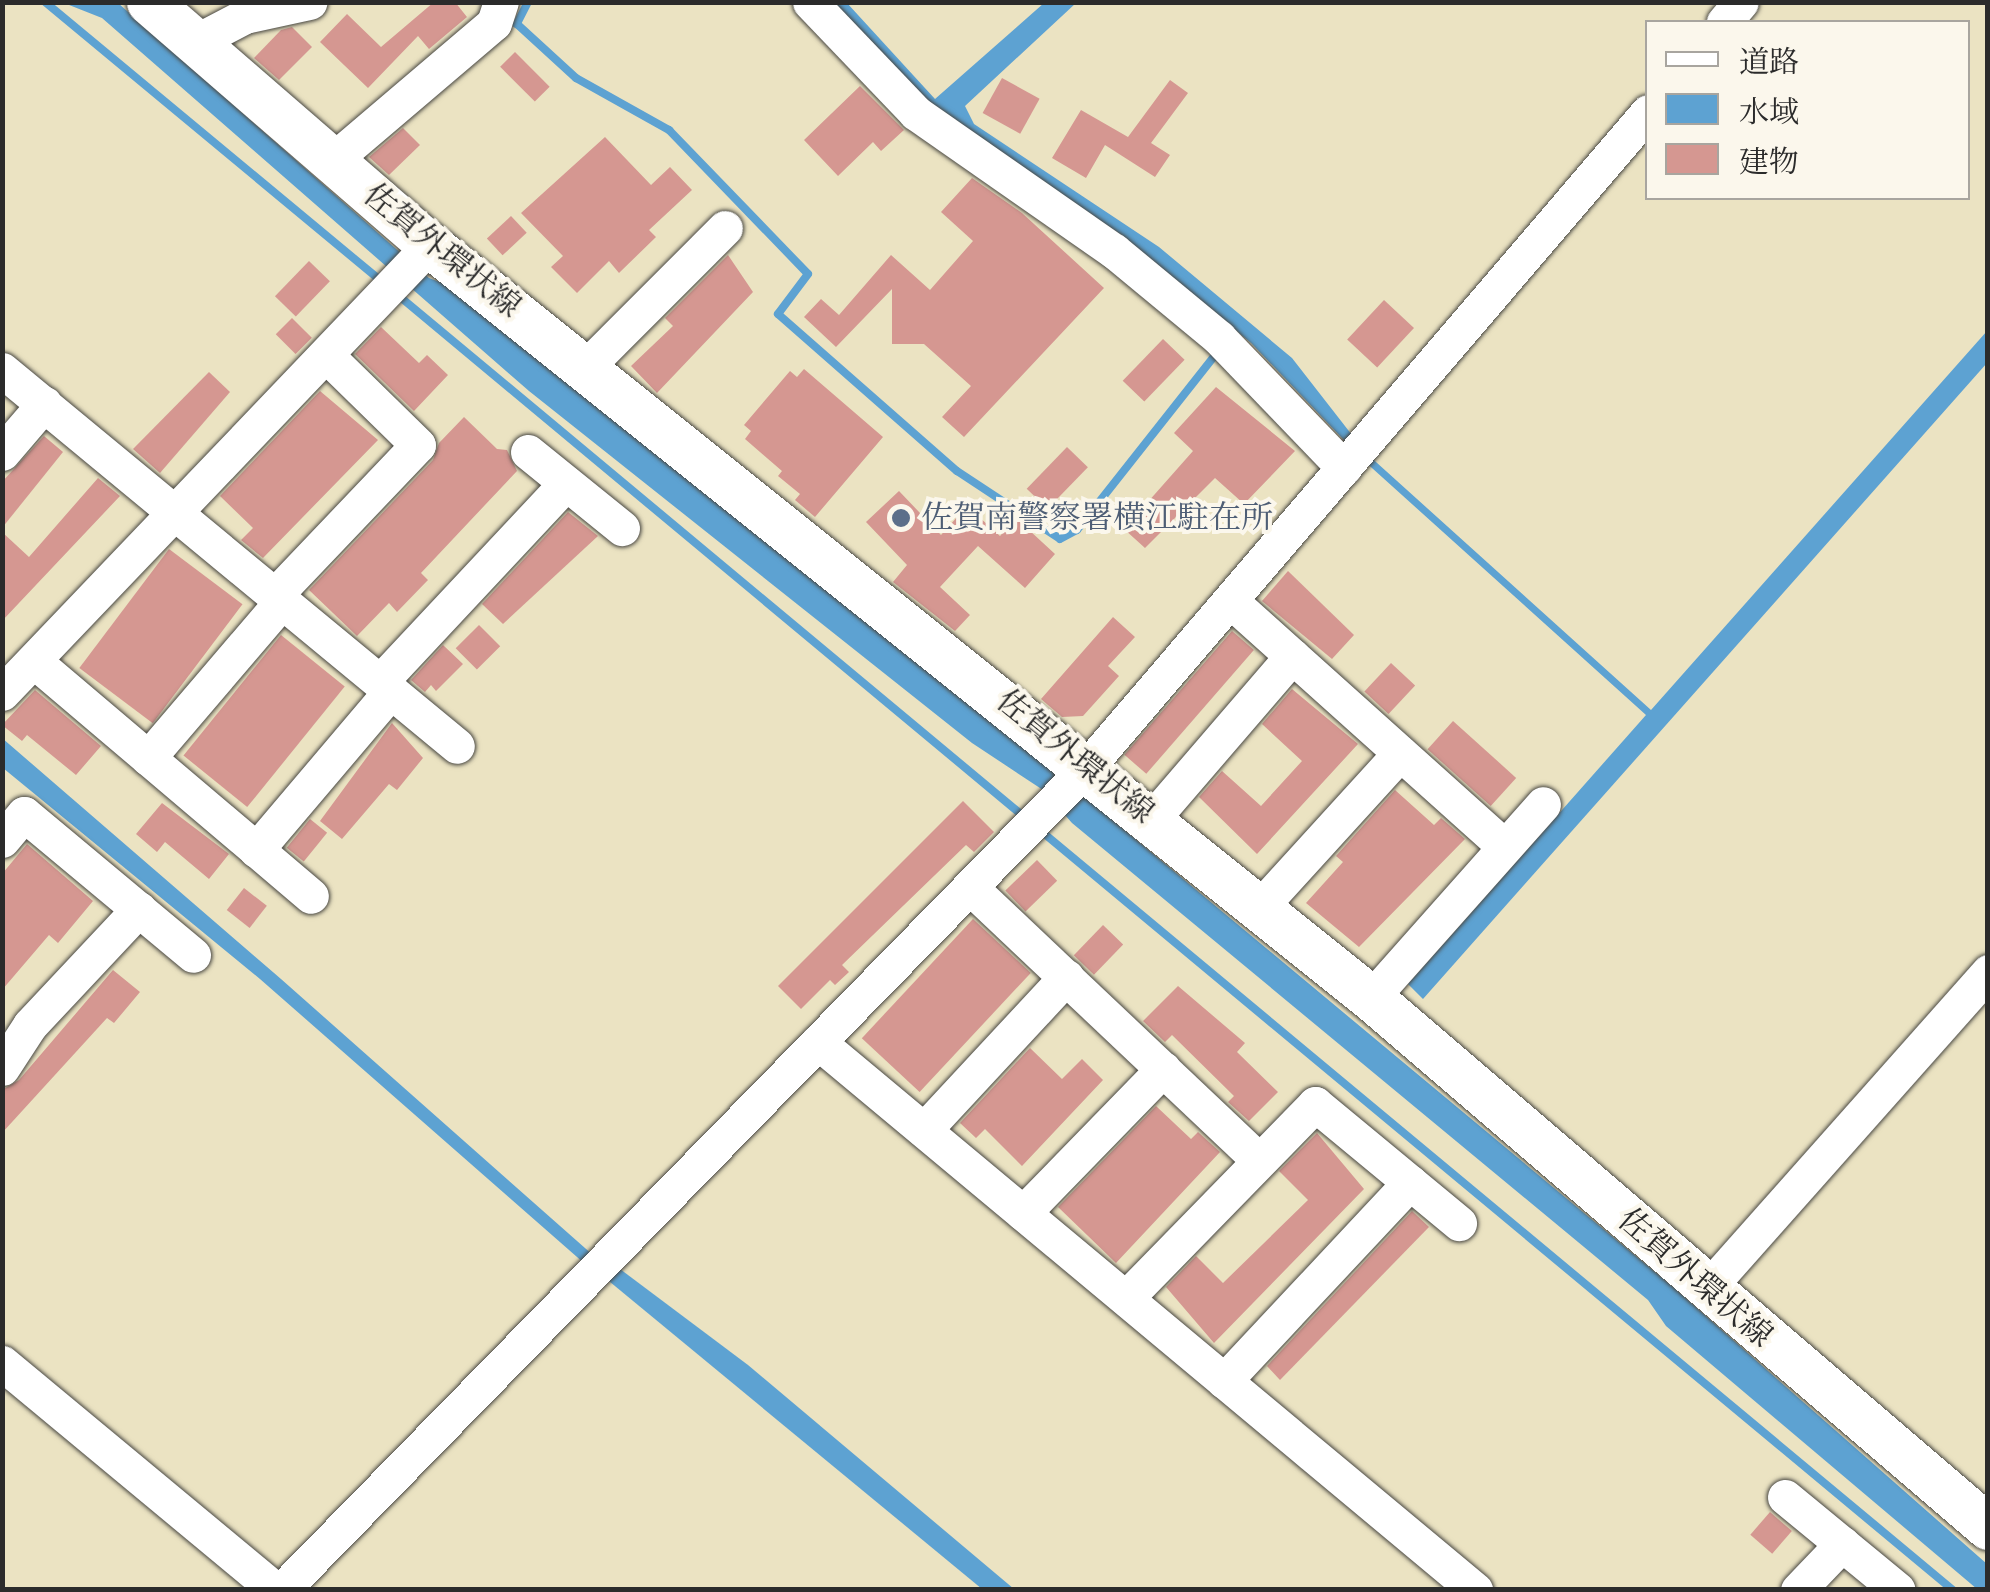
<!DOCTYPE html>
<html>
<head>
<meta charset="utf-8">
<style>
  body { margin:0 }
  #map { position:relative; width:1990px; height:1592px; overflow:hidden; background:#ebe3c2; font-family:"IM FELL French Canon","Noto Serif JP",serif }
  div>[style] { position:absolute }
  .water>* { inset:0; background:#5da2d2 }
  .stream>* { height:8px; margin:-4px; padding:0 4px; transform-origin:4px; border-radius:4px; background:#5da2d2 }
  .building>* { inset:0; background:#d59791; transform-origin:0 0 }
  .roads { filter:drop-shadow(0 0 2px #484742) drop-shadow(0 0 2px #484742) }
  .minor>* { height:35px; margin:-17.5px; padding:0 17.5px; transform-origin:17.5px; border-radius:17.5px; background:#fff }
  .major>* { height:45px; margin:-22.5px; padding:0 22.5px; transform-origin:22.5px; border-radius:22.5px; background:#fff }
  .dots>* { width:28px; height:28px; translate:-50% -50%; box-sizing:border-box; border:5px solid #fbf7ec; border-radius:50% }
  span { translate:-50% -50%; white-space:nowrap; text-align:center; line-height:1.15; -webkit-text-stroke:8px #fbf7ec; paint-order:stroke }
  .street-label { font-size:32px; color:#2b2b2b }
  .service-label { font-size:32px; color:#4e5e75 }
  .left { translate:0 -50%; text-align:left }
  .frame { position:absolute; inset:0; border:5px solid #2b2b2b; pointer-events:none }
  .legend { position:absolute; left:1645px; top:20px; width:325px; height:180px; box-sizing:border-box; background:#fbf7ec; border:2px solid #a8a59f; margin:0; padding:12px 18px; list-style:none; font-size:30px; color:#2b2b2b }
  .legend li { display:flex; align-items:center; gap:20px; height:50px }
  .legend b { width:50px; border:2px solid #a8a59f }
</style>
</head>
<body>
<div id="map">
  <div class="water">
    <div style="clip-path:polygon(64px 3px,118px 3px,429px 278px,456px 288px,1092px 803px,1673px 1287px,1987px 1564px,1987px 1589px,1977px 1589px,1666px 1326px,1648px 1300px,1072px 823px,1043px 790px,972px 743px,529px 391px,102px 18px)"></div>
    <div style="clip-path:polygon(830px 3px,847px 3px,935px 99px,1044px 3px,1076px 3px,965px 106px,974px 124px,1159px 247px,1292px 358px,1366px 453px,1651px 710px,1987px 331px,1987px 363px,1423px 999px,1408px 984px,1646px 715px,1362px 459px,1251px 343px,1120px 234px,927px 105px)"></div>
    <div style="clip-path:polygon(2px 738px,281px 979px,594px 1256px,585px 1264px,260px 979px,3px 768px)"></div>
    <div style="clip-path:polygon(616px 1266px,748px 1365px,1014px 1589px,982px 1589px,604px 1277px)"></div>
  </div>
  <div class="stream">
    <div style="left:45px;top:2px;width:432px;rotate:39.7deg"></div>
    <div style="left:528px;top:2px;width:25px;rotate:117deg"></div>
    <div style="left:517px;top:24px;width:80px;rotate:42.5deg"></div>
    <div style="left:576px;top:78px;width:107px;rotate:29.2deg"></div>
    <div style="left:669px;top:130px;width:200px;rotate:46deg"></div>
    <div style="left:808px;top:274px;width:50px;rotate:126.9deg"></div>
    <div style="left:778px;top:314px;width:238px;rotate:41.3deg"></div>
    <div style="left:957px;top:471px;width:123px;rotate:33.4deg"></div>
    <div style="left:1060px;top:539px;width:19px;rotate:-28deg"></div>
    <div style="left:1077px;top:530px;width:229px;rotate:-51.7deg"></div>
    <div style="left:399px;top:296px;width:811px;rotate:39.8deg"></div>
    <div style="left:1047px;top:836px;width:1179px;rotate:39.77deg"></div>
  </div>
  <div class="building">
    <div style="clip-path:polygon(434px 2px,455px 2px,467px 17px,429px 49px,418px 36px,368px 88px,320px 42px,347px 14px,381px 47px)"></div>
    <div style="clip-path:polygon(292px 27px,312px 47px,279px 80px,254px 58px,281px 30px)"></div>
    <div style="left:515px;top:52px;width:49px;height:21px;rotate:45deg"></div>
    <div style="left:1002px;top:78px;width:43px;height:40px;rotate:29deg"></div>
    <div style="clip-path:polygon(1170px 80px,1188px 93px,1151px 143px,1170px 155px,1155px 177px,1105px 145px,1086px 178px,1052px 158px,1081px 110px,1128px 137px)"></div>
    <div style="clip-path:polygon(860px 86px,904px 130px,881px 151px,873px 142px,838px 176px,804px 140px)"></div>
    <div style="clip-path:polygon(403px 128px,420px 145px,389px 175px,369px 157px)"></div>
    <div style="clip-path:polygon(605px 137px,651px 185px,670px 167px,692px 190px,649px 230px,656px 237px,619px 273px,609px 261px,577px 293px,551px 267px,563px 256px,521px 213px)"></div>
    <div style="clip-path:polygon(972px 178px,1022px 213px,1104px 288px,964px 437px,942px 417px,971px 386px,924px 344px,892px 344px,892px 289px,836px 347px,804px 317px,821px 299px,839px 315px,891px 255px,930px 290px,973px 241px,941px 212px)"></div>
    <div style="left:511px;top:216px;width:23px;height:33px;rotate:47deg"></div>
    <div style="clip-path:polygon(728px 255px,753px 292px,657px 393px,631px 366px,673px 326px,665px 318px)"></div>
    <div style="left:309px;top:261px;width:29px;height:49px;rotate:44deg"></div>
    <div style="left:1384px;top:300px;width:41px;height:54px;rotate:43deg"></div>
    <div style="left:292px;top:318px;width:28px;height:23px;rotate:45deg"></div>
    <div style="clip-path:polygon(381px 327px,419px 363px,427px 355px,448px 375px,414px 411px,355px 354px)"></div>
    <div style="left:1163px;top:339px;width:30px;height:58px;rotate:44deg"></div>
    <div style="clip-path:polygon(804px 369px,883px 437px,815px 517px,795px 500px,800px 494px,778px 476px,782px 471px,745px 439px,751px 431px,744px 425px,790px 371px,797px 377px)"></div>
    <div style="clip-path:polygon(209px 372px,230px 392px,160px 473px,133px 449px)"></div>
    <div style="clip-path:polygon(1216px 387px,1295px 451px,1244px 504px,1215px 478px,1145px 548px,1124px 529px,1193px 451px,1174px 433px)"></div>
    <div style="clip-path:polygon(320px 391px,378px 440px,263px 558px,241px 540px,253px 528px,220px 496px)"></div>
    <div style="clip-path:polygon(464px 417px,497px 449px,507px 450px,517px 471px,421px 573px,428px 580px,397px 612px,389px 603px,357px 636px,309px 590px,433px 460px,439px 443px)"></div>
    <div style="clip-path:polygon(44px 436px,63px 452px,2px 528px,2px 482px)"></div>
    <div style="left:1067px;top:447px;width:29px;height:58px;rotate:44deg"></div>
    <div style="clip-path:polygon(98px 478px,120px 496px,2px 621px,2px 532px,29px 557px)"></div>
    <div style="clip-path:polygon(899px 491px,941px 535px,967px 506px,1000px 536px,1016px 518px,1055px 554px,1025px 588px,978px 546px,940px 587px,970px 615px,955px 631px,893px 582px,907px 565px,866px 522px)"></div>
    <div style="clip-path:polygon(568px 512px,598px 536px,503px 624px,482px 604px)"></div>
    <div style="left:169px;top:549px;width:92px;height:149px;rotate:37deg"></div>
    <div style="clip-path:polygon(1288px 571px,1354px 635px,1332px 659px,1262px 601px)"></div>
    <div style="clip-path:polygon(1113px 617px,1135px 637px,1108px 666px,1119px 676px,1083px 716px,1062px 717px,1041px 699px)"></div>
    <div style="left:479px;top:625px;width:30px;height:33px;rotate:45deg"></div>
    <div style="left:1232px;top:631px;width:29px;height:164px;rotate:41deg"></div>
    <div style="left:281px;top:635px;width:82px;height:155px;rotate:39deg"></div>
    <div style="clip-path:polygon(443px 645px,463px 664px,436px 691px,431px 685px,425px 692px,411px 680px)"></div>
    <div style="left:1391px;top:663px;width:33px;height:39px;rotate:43deg"></div>
    <div style="clip-path:polygon(1292px 689px,1358px 744px,1257px 854px,1199px 797px,1222px 771px,1261px 806px,1302px 761px,1262px 724px)"></div>
    <div style="clip-path:polygon(35px 690px,101px 746px,76px 775px,27px 735px,22px 741px,2px 725px)"></div>
    <div style="left:1453px;top:721px;width:85px;height:38px;rotate:42deg"></div>
    <div style="clip-path:polygon(392px 723px,423px 758px,397px 790px,389px 784px,342px 839px,320px 821px)"></div>
    <div style="clip-path:polygon(1395px 790px,1434px 825px,1441px 818px,1465px 839px,1359px 947px,1306px 903px,1343px 862px,1336px 856px)"></div>
    <div style="clip-path:polygon(963px 801px,994px 832px,974px 852px,966px 845px,842px 965px,849px 972px,835px 985px,830px 980px,801px 1009px,778px 986px)"></div>
    <div style="clip-path:polygon(162px 803px,229px 854px,209px 879px,165px 842px,157px 852px,136px 834px)"></div>
    <div style="left:310px;top:819px;width:22px;height:37px;rotate:39deg"></div>
    <div style="clip-path:polygon(27px 844px,93px 901px,58px 943px,49px 935px,2px 990px,2px 874px)"></div>
    <div style="left:1037px;top:860px;width:29px;height:44px;rotate:46deg"></div>
    <div style="left:244px;top:888px;width:29px;height:28px;rotate:38deg"></div>
    <div style="left:973px;top:919px;width:79px;height:163px;rotate:43deg"></div>
    <div style="left:1103px;top:925px;width:28px;height:42px;rotate:44deg"></div>
    <div style="clip-path:polygon(113px 970px,140px 992px,114px 1023px,107px 1018px,2px 1133px,2px 1090px,19px 1080px)"></div>
    <div style="clip-path:polygon(1178px 986px,1245px 1043px,1237px 1052px,1278px 1092px,1249px 1121px,1228px 1102px,1234px 1096px,1172px 1035px,1165px 1042px,1143px 1021px)"></div>
    <div style="clip-path:polygon(1030px 1048px,1062px 1079px,1082px 1059px,1103px 1080px,1022px 1166px,985px 1129px,976px 1138px,960px 1123px)"></div>
    <div style="clip-path:polygon(1156px 1106px,1191px 1139px,1198px 1132px,1220px 1152px,1116px 1263px,1058px 1207px)"></div>
    <div style="clip-path:polygon(1317px 1133px,1364px 1189px,1214px 1343px,1166px 1287px,1196px 1256px,1223px 1283px,1308px 1200px,1279px 1171px)"></div>
    <div style="clip-path:polygon(1412px 1211px,1429px 1227px,1280px 1380px,1267px 1366px)"></div>
    <div style="left:1770px;top:1512px;width:29px;height:30px;rotate:41deg"></div>
  </div>
  <div class="roads">
    <div class="minor">
      <div style="left:810px;top:2px;width:153px;rotate:46.3deg"></div>
      <div style="left:916px;top:113px;width:241px;rotate:34.9deg"></div>
      <div style="left:1114px;top:251px;width:136px;rotate:39.6deg"></div>
      <div style="left:1219px;top:338px;width:180px;rotate:46.1deg"></div>
      <div style="left:1724px;top:22px;width:26px;rotate:-50deg"></div>
      <div style="left:197px;top:41px;width:54px;rotate:-27.5deg"></div>
      <div style="left:245px;top:16px;width:66px;rotate:-12.3deg"></div>
      <div style="left:333px;top:160px;width:211px;rotate:-40.4deg"></div>
      <div style="left:494px;top:23px;width:22px;rotate:-72deg"></div>
      <div style="left:587px;top:366px;width:195px;rotate:-45deg"></div>
      <div style="left:2px;top:370px;width:590px;rotate:39.57deg"></div>
      <div style="left:528px;top:452px;width:121px;rotate:39deg"></div>
      <div style="left:2px;top:453px;width:65px;rotate:-49.4deg"></div>
      <div style="left:275px;top:595px;width:207px;rotate:-46.4deg"></div>
      <div style="left:418px;top:445px;width:127px;rotate:-135.6deg"></div>
      <div style="left:1233px;top:603px;width:365px;rotate:41.9deg"></div>
      <div style="left:34px;top:661px;width:363px;rotate:40.3deg"></div>
      <div style="left:380px;top:682px;width:272px;rotate:-46.9deg"></div>
      <div style="left:2px;top:693px;width:620px;rotate:-46.31deg"></div>
      <div style="left:148px;top:758px;width:206px;rotate:-49.5deg"></div>
      <div style="left:1152px;top:819px;width:215px;rotate:-49.3deg"></div>
      <div style="left:2px;top:840px;width:34px;rotate:-50deg"></div>
      <div style="left:24px;top:814px;width:220px;rotate:39.8deg"></div>
      <div style="left:256px;top:850px;width:209px;rotate:-49.7deg"></div>
      <div style="left:971px;top:888px;width:396px;rotate:43.4deg"></div>
      <div style="left:1260px;top:907px;width:208px;rotate:-47.7deg"></div>
      <div style="left:1371px;top:998px;width:259px;rotate:-48.4deg"></div>
      <div style="left:818px;top:1042px;width:856px;rotate:39.83deg"></div>
      <div style="left:2px;top:1068px;width:51px;rotate:-56.9deg"></div>
      <div style="left:30px;top:1025px;width:159px;rotate:-46.8deg"></div>
      <div style="left:924px;top:1130px;width:209px;rotate:-47.1deg"></div>
      <div style="left:1023px;top:1213px;width:201px;rotate:-45.8deg"></div>
      <div style="left:1707px;top:1289px;width:424px;rotate:-48.4deg"></div>
      <div style="left:1126px;top:1298px;width:271px;rotate:-45.7deg"></div>
      <div style="left:1315px;top:1104px;width:187px;rotate:39.6deg"></div>
      <div style="left:2px;top:1363px;width:355px;rotate:39.7deg"></div>
      <div style="left:1224px;top:1381px;width:272px;rotate:-46.9deg"></div>
      <div style="left:1785px;top:1497px;width:146px;rotate:39.5deg"></div>
      <div style="left:282px;top:1590px;width:1151px;rotate:-45.63deg"></div>
      <div style="left:1087px;top:767px;width:862px;rotate:-49.42deg"></div>
      <div style="left:1798px;top:1590px;width:64px;rotate:-46.3deg"></div>
    </div>
    <div class="major">
      <div style="left:149px;top:2px;width:371px;rotate:40.9deg"></div>
      <div style="left:430px;top:245px;width:1205px;rotate:38.67deg"></div>
      <div style="left:1371px;top:998px;width:813px;rotate:40.61deg"></div>
    </div>
  </div>
  <div class="dots">
    <div style="left:901px;top:518px;background:#5c6f8a"></div>
  </div>
  <div class="street-label">
    <span style="left:442px;top:251px;rotate:39deg">佐賀外環状線</span>
    <span style="left:1075px;top:757px;rotate:39deg">佐賀外環状線</span>
    <span style="left:1695px;top:1278px;rotate:41deg">佐賀外環状線</span>
  </div>
  <div class="service-label">
    <span class="left" style="left:921px;top:518px">佐賀南警察署横江駐在所</span>
  </div>
  <div class="frame"></div>
  <ul class="legend">
  <li><b style="height:12px;background:#fff"></b>道路</li>
  <li><b style="height:28px;background:#5da2d2"></b>水域</li>
  <li><b style="height:28px;background:#d59791"></b>建物</li>
  </ul>
</div>
</body>
</html>
